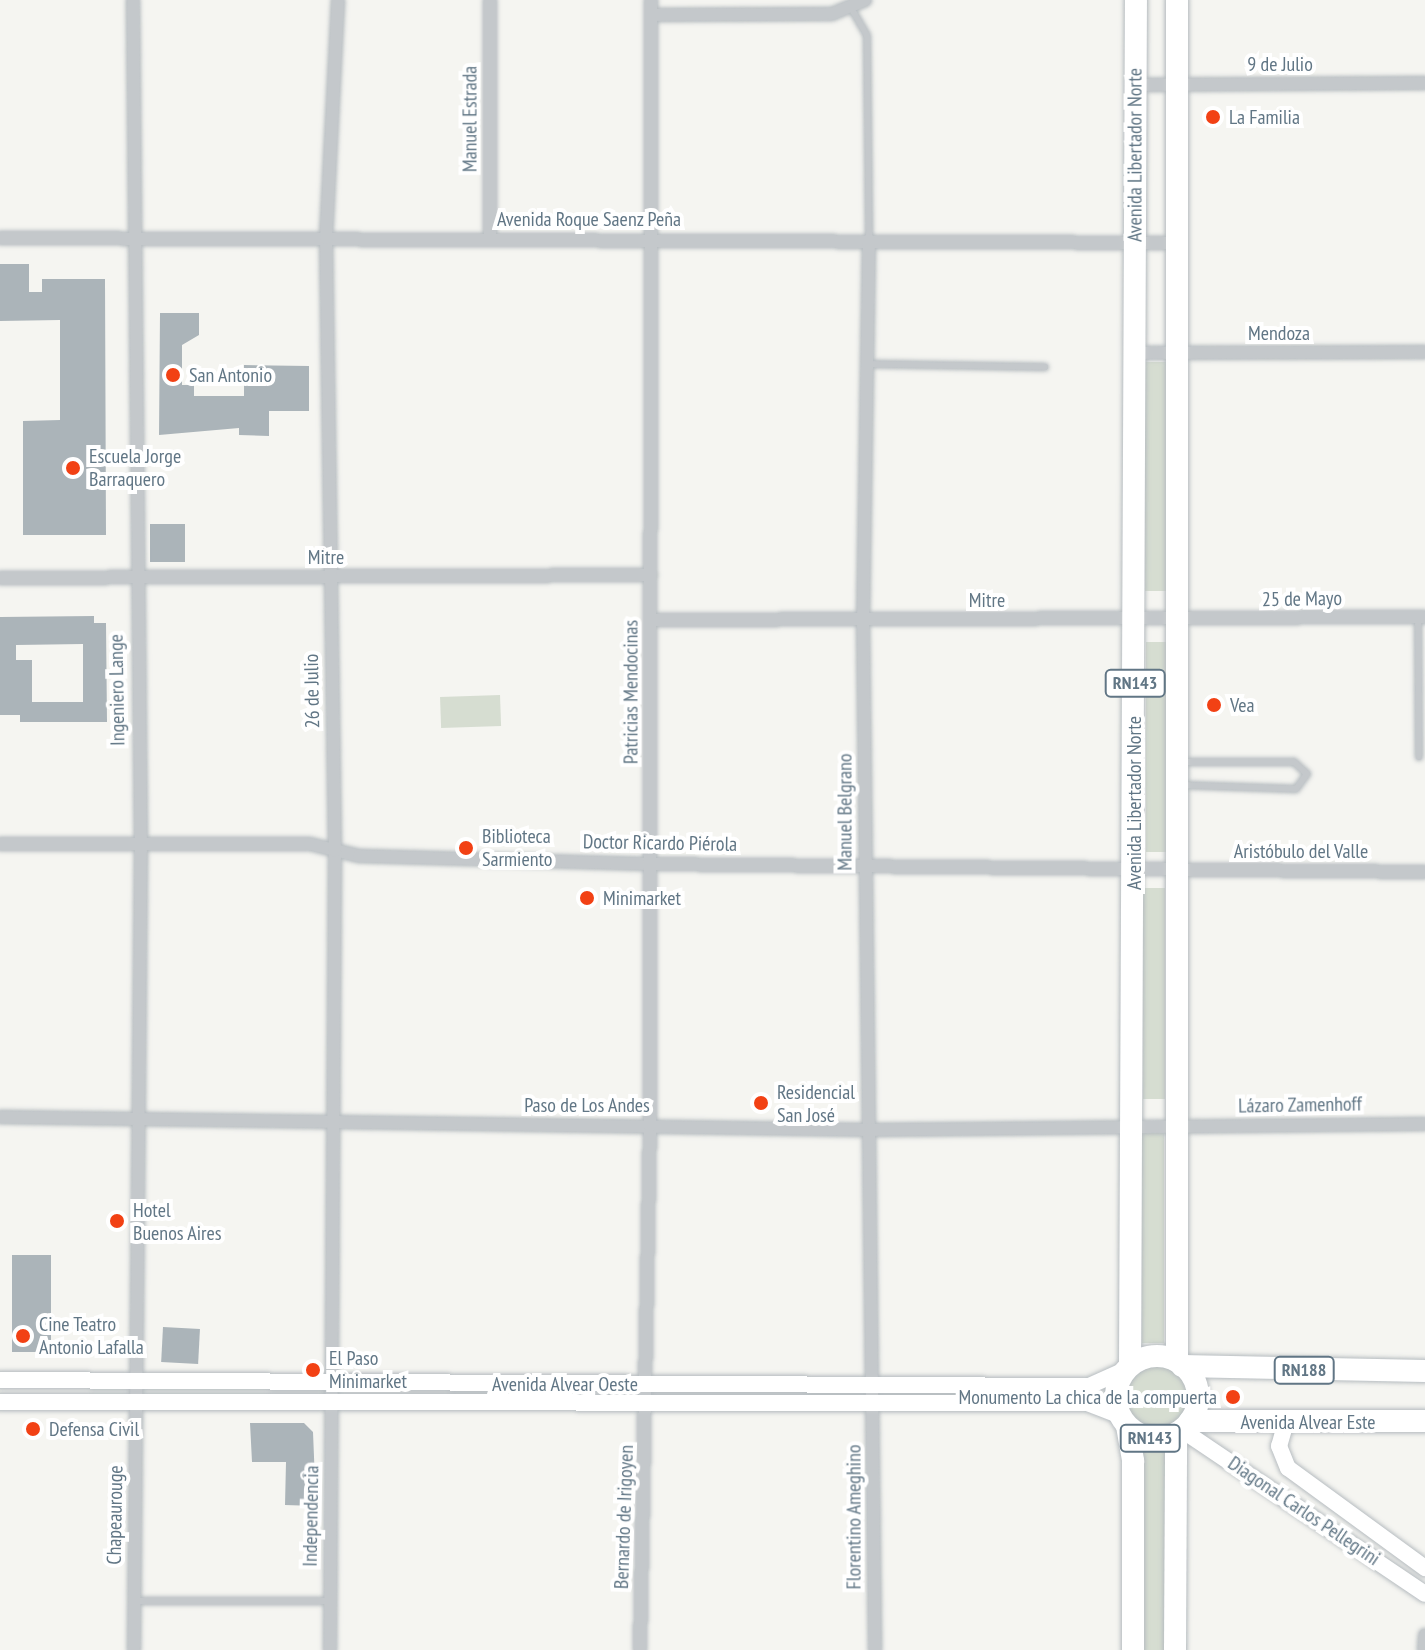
<!DOCTYPE html>
<html>
<head>
<meta charset="utf-8">
<style>
  body { margin:0 }
  #map { position:relative; width:1425px; height:1650px; overflow:hidden; background:#f5f5f1; font-family:"PT Sans Narrow",sans-serif }
  div>[style] { position:absolute }
  .green>* { inset:0; background:#d6ddd1; transform-origin:0 0 }
  .round { border-radius:50% }
  .building>* { inset:0; background:#abb4b9; transform-origin:0 0 }
  .roads { filter:drop-shadow(0 0 2px #b6bcc0) drop-shadow(0 0 2px #b6bcc0) }
  .lane>* { height:6px; margin:-3px; padding:0 3px; transform-origin:3px; border-radius:3px; background:#c4c8cb }
  .street>* { height:12px; margin:-6px; padding:0 6px; transform-origin:6px; border-radius:6px; background:#c4c8cb }
  .secondary>* { height:16px; margin:-8px; padding:0 8px; transform-origin:8px; border-radius:8px; background:#fff }
  .highway>* { height:22px; margin:-11px; padding:0 11px; transform-origin:11px; border-radius:11px; background:#fff }
  .highway>.ring { margin:-11px; padding:0; box-sizing:content-box; background:none; border:22px solid #fff; border-radius:50% }
  .dots>* { width:22px; height:22px; translate:-50% -50%; box-sizing:border-box; border:4px solid #fff; border-radius:50% }
  span { translate:-50% -50%; white-space:nowrap; text-align:center; line-height:1.15; -webkit-text-stroke:8px #fff; paint-order:stroke }
  .shield-label span { padding:2px 6px; background:#fff; border:2px solid; border-radius:6px; -webkit-text-stroke-width:0 }
  .shield-label { font-size:18px; color:#617685; font-weight:700 }
  .street-label { font-size:20px; color:#617685 }
  .poi-label { font-size:20px; color:#617685 }
  .left { translate:0 -50%; text-align:left }
  .right { translate:-100% -50%; text-align:right }
</style>
</head>
<body>
<div id="map">
  <div class="green">
    <div style="left:1145px;top:362px;width:22px;height:229px"></div>
    <div style="left:1146px;top:642px;width:22px;height:210px"></div>
    <div style="left:500px;top:695px;width:31px;height:60px;rotate:88deg"></div>
    <div style="left:1165px;top:888px;width:211px;height:22px;rotate:90deg"></div>
    <div style="left:1142px;top:1133px;width:22px;height:210px"></div>
    <div class="round" style="left:1127px;top:1366px;width:62px;height:62px"></div>
    <div style="left:1165px;top:1445px;width:205px;height:22px;rotate:90deg"></div>
  </div>
  <div class="building">
    <div style="clip-path:polygon(0 264px,29px 264px,29px 292px,42px 292px,42px 279px,105px 279px,106px 535px,23px 535px,23px 421px,60px 420px,60px 320px,0 321px)"></div>
    <div style="clip-path:polygon(160px 313px,199px 313px,199px 335px,182px 345px,182px 385px,194px 385px,194px 396px,244px 396px,244px 365px,309px 366px,309px 411px,269px 411px,269px 436px,239px 435px,239px 428px,159px 435px)"></div>
    <div style="left:150px;top:524px;width:35px;height:38px"></div>
    <div style="clip-path:polygon(evenodd,94px 616px,94px 623px,106px 623px,107px 722px,20px 722px,20px 715px,0 715px,0 617px,94px 616px,83px 644px,83px 702px,32px 702px,32px 660px,16px 660px,16px 645px,83px 644px)"></div>
    <div style="left:12px;top:1255px;width:39px;height:97px"></div>
    <div style="left:163px;top:1327px;width:37px;height:35px;rotate:3deg"></div>
    <div style="clip-path:polygon(250px 1423px,304px 1423px,313px 1432px,316px 1506px,285px 1505px,286px 1462px,252px 1462px)"></div>
  </div>
  <div class="roads">
    <div class="lane">
      <div style="left:850px;top:6px;width:34px;rotate:60deg"></div>
      <div style="left:867px;top:36px;width:204px;rotate:89.4deg"></div>
      <div style="left:867px;top:364px;width:178px;rotate:1deg"></div>
      <div style="left:1418px;top:617px;width:140px;rotate:89.6deg"></div>
      <div style="left:1181px;top:785px;width:115px;rotate:2deg"></div>
      <div style="left:1296px;top:789px;width:19px;rotate:-54deg"></div>
      <div style="left:1307px;top:774px;width:18px;rotate:-137deg"></div>
      <div style="left:1294px;top:762px;width:111px;rotate:180deg"></div>
      <div style="left:134px;top:1601px;width:196px"></div>
    </div>
    <div class="street">
      <div style="left:133px;top:0;width:845px;rotate:89.46deg"></div>
      <div style="left:141px;top:845px;width:805px;rotate:90.5deg"></div>
      <div style="left:651px;top:15px;width:181px;rotate:-0.3deg"></div>
      <div style="left:832px;top:14px;width:36px;rotate:-23deg"></div>
      <div style="left:1136px;top:85px;width:289px;rotate:-0.4deg"></div>
      <div style="left:0;top:238px;width:1178px;rotate:0.24deg"></div>
      <div style="left:490px;top:238px;width:238px;rotate:-90deg"></div>
      <div style="left:869px;top:240px;width:380px;rotate:90.9deg"></div>
      <div style="left:863px;top:620px;width:1030px;rotate:89.33deg"></div>
      <div style="left:1134px;top:353px;width:291px;rotate:-0.2deg"></div>
      <div style="left:0;top:578px;width:651px;rotate:-0.26deg"></div>
      <div style="left:651px;top:620px;width:774px;rotate:-0.22deg"></div>
      <div style="left:0;top:844px;width:310px"></div>
      <div style="left:310px;top:844px;width:50px;rotate:13.8deg"></div>
      <div style="left:359px;top:856px;width:290px;rotate:1.6deg"></div>
      <div style="left:649px;top:864px;width:776px;rotate:0.59deg"></div>
      <div style="left:0;top:1117px;width:870px;rotate:0.86deg"></div>
      <div style="left:870px;top:1130px;width:555px;rotate:-0.62deg"></div>
      <div style="left:330px;top:1650px;width:799px;rotate:-89.64deg"></div>
      <div style="left:335px;top:851px;width:613px;rotate:-90.84deg"></div>
      <div style="left:326px;top:238px;width:238px;rotate:-87.1deg"></div>
      <div style="left:640px;top:1650px;width:525px;rotate:-88.91deg"></div>
      <div style="left:650px;top:1125px;width:1125px;rotate:-89.95deg"></div>
      <div style="left:1424px;top:1650px;width:15px;rotate:-86deg"></div>
    </div>
    <div class="secondary">
      <div style="left:0;top:1380px;width:1089px;rotate:0.32deg"></div>
      <div style="left:1089px;top:1386px;width:39px;rotate:-24deg"></div>
      <div style="left:0;top:1402px;width:1087px;rotate:0.05deg"></div>
      <div style="left:1087px;top:1403px;width:34px;rotate:21deg"></div>
      <div style="left:1286px;top:1422px;width:25px;rotate:106deg"></div>
      <div style="left:1279px;top:1446px;width:24px;rotate:68deg"></div>
      <div style="left:1288px;top:1468px;width:170px;rotate:36.1deg"></div>
      <div style="left:1182px;top:1430px;width:293px;rotate:34deg"></div>
    </div>
    <div class="highway">
      <div class="ring" style="left:1116px;top:1356px;width:60px;height:60px"></div>
      <div style="left:1177px;top:1361px;width:1361px;rotate:-90deg"></div>
      <div style="left:1130px;top:1365px;width:1365px;rotate:-89.75deg"></div>
      <div style="left:1182px;top:1366px;width:243px;rotate:1.2deg"></div>
      <div style="left:1190px;top:1421px;width:235px"></div>
      <div style="left:1127px;top:1426px;width:36px;rotate:80deg"></div>
      <div style="left:1133px;top:1461px;width:189px;rotate:90deg"></div>
      <div style="left:1175px;top:1650px;width:216px;rotate:-89.7deg"></div>
    </div>
  </div>
  <div class="dots">
    <div style="left:1213px;top:117px;background:#f24114"></div>
    <div style="left:173px;top:375px;background:#f24114"></div>
    <div style="left:73px;top:468px;background:#f24114"></div>
    <div style="left:1214px;top:705px;background:#f24114"></div>
    <div style="left:466px;top:848px;background:#f24114"></div>
    <div style="left:587px;top:898px;background:#f24114"></div>
    <div style="left:761px;top:1103px;background:#f24114"></div>
    <div style="left:117px;top:1221px;background:#f24114"></div>
    <div style="left:23px;top:1336px;background:#f24114"></div>
    <div style="left:313px;top:1370px;background:#f24114"></div>
    <div style="left:1233px;top:1397px;background:#f24114"></div>
    <div style="left:33px;top:1429px;background:#f24114"></div>
  </div>
  <div class="shield-label">
    <span style="left:1135px;top:683px">RN143</span>
    <span style="left:1304px;top:1370px">RN188</span>
    <span style="left:1150px;top:1438px">RN143</span>
  </div>
  <div class="street-label">
    <span style="left:1280px;top:64px">9 de Julio</span>
    <span style="left:470px;top:119px;rotate:-90deg">Manuel Estrada</span>
    <span style="left:1135px;top:155px;rotate:-90deg">Avenida Libertador Norte</span>
    <span style="left:589px;top:219px">Avenida Roque Saenz Peña</span>
    <span style="left:1279px;top:333px">Mendoza</span>
    <span style="left:326px;top:557px">Mitre</span>
    <span style="left:1302px;top:599px;rotate:-1deg">25 de Mayo</span>
    <span style="left:987px;top:600px">Mitre</span>
    <span style="left:117px;top:690px;rotate:-91deg">Ingeniero Lange</span>
    <span style="left:312px;top:691px;rotate:-91deg">26 de Julio</span>
    <span style="left:631px;top:692px;rotate:-90deg">Patricias Mendocinas</span>
    <span style="left:1134px;top:803px;rotate:-90deg">Avenida Libertador Norte</span>
    <span style="left:845px;top:812px;rotate:-90deg">Manuel Belgrano</span>
    <span style="left:660px;top:843px;rotate:1deg">Doctor Ricardo Piérola</span>
    <span style="left:1301px;top:851px">Aristóbulo del Valle</span>
    <span style="left:587px;top:1105px">Paso de Los Andes</span>
    <span style="left:1300px;top:1105px;rotate:-1deg">Lázaro Zamenhoff</span>
    <span style="left:565px;top:1384px">Avenida Alvear Oeste</span>
    <span style="left:1308px;top:1422px">Avenida Alvear Este</span>
    <span style="left:1304px;top:1511px;rotate:34deg">Diagonal Carlos Pellegrini</span>
    <span style="left:115px;top:1515px;rotate:-89deg">Chapeaurouge</span>
    <span style="left:311px;top:1516px;rotate:-89deg">Independencia</span>
    <span style="left:624px;top:1517px;rotate:-88deg">Bernardo de Irigoyen</span>
    <span style="left:854px;top:1517px;rotate:-90deg">Florentino Ameghino</span>
  </div>
  <div class="poi-label">
    <span class="left" style="left:1229px;top:117px">La Familia</span>
    <span class="left" style="left:189px;top:375px">San Antonio</span>
    <span class="left" style="left:89px;top:468px">Escuela Jorge<br>Barraquero</span>
    <span class="left" style="left:1230px;top:705px">Vea</span>
    <span class="left" style="left:482px;top:848px">Biblioteca<br>Sarmiento</span>
    <span class="left" style="left:603px;top:898px">Minimarket</span>
    <span class="left" style="left:777px;top:1104px">Residencial<br>San José</span>
    <span class="left" style="left:133px;top:1222px">Hotel<br>Buenos Aires</span>
    <span class="left" style="left:39px;top:1336px">Cine Teatro<br>Antonio Lafalla</span>
    <span class="left" style="left:329px;top:1370px">El Paso<br>Minimarket</span>
    <span class="right" style="left:1217px;top:1397px">Monumento La chica de la compuerta</span>
    <span class="left" style="left:49px;top:1429px">Defensa Civil</span>
  </div>
</div>
</body>
</html>
